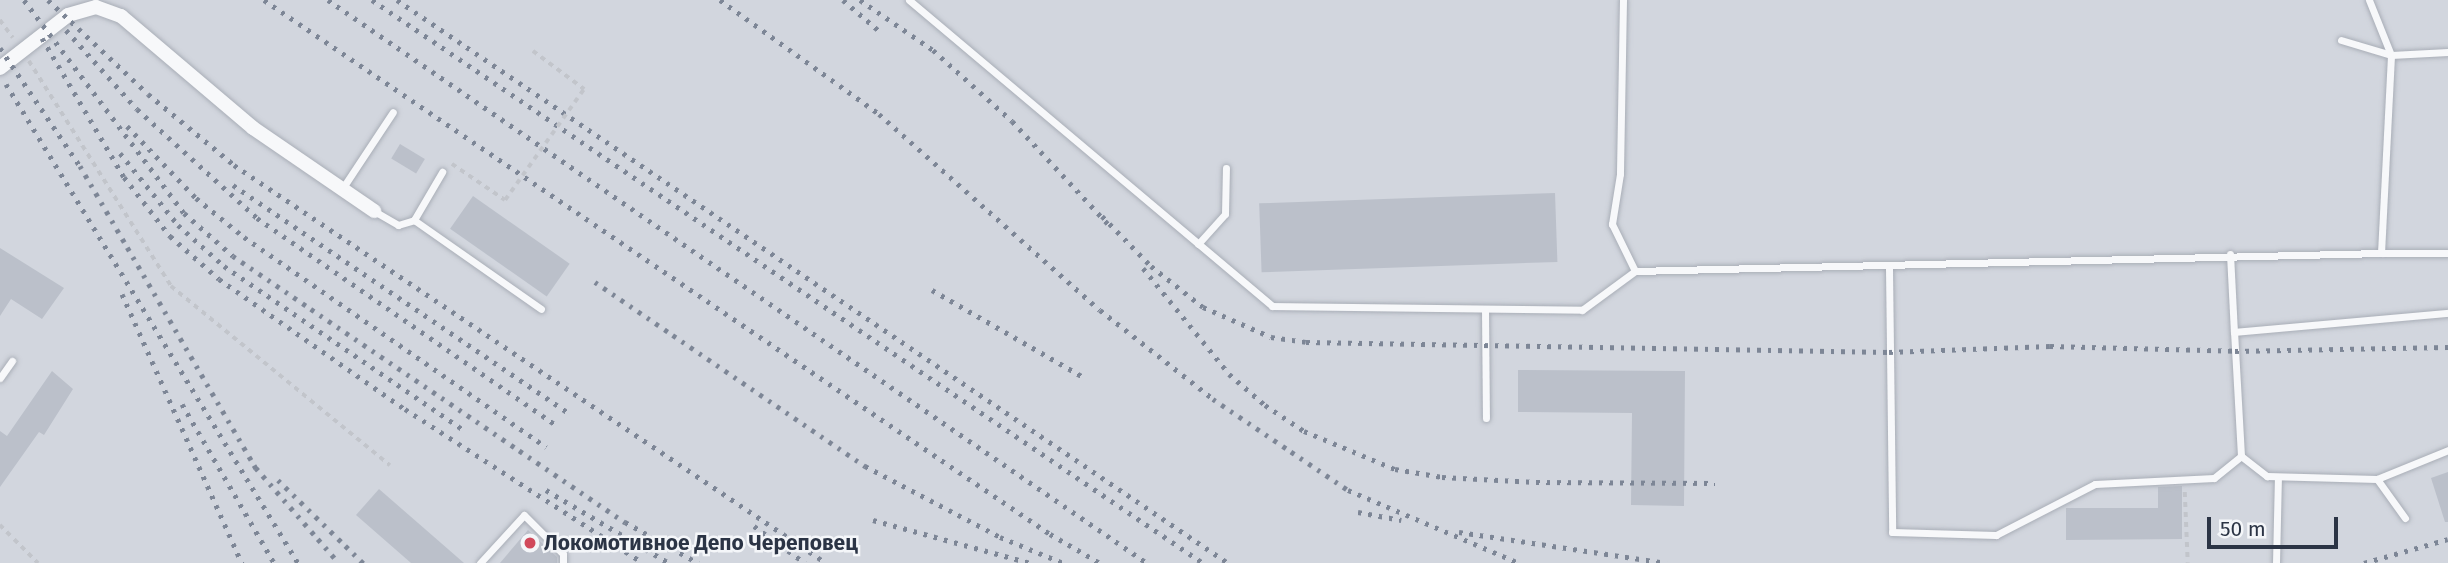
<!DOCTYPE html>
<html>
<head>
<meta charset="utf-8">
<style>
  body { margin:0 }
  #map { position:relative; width:2448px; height:563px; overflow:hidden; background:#e4e7ec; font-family:"Fira Sans",sans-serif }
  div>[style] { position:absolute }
  .built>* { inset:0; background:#d2d6de; transform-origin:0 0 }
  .building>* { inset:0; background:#bbc0ca; transform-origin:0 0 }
  .path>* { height:3.5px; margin-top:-1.75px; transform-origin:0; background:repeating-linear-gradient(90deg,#c2c5cb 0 5px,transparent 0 10px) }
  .roads { filter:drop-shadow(0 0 2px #a9aeb7) drop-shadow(0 0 2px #a9aeb7) }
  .service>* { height:7px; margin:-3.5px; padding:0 3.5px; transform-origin:3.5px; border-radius:3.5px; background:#f7f8fa }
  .minor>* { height:14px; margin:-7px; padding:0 7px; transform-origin:7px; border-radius:7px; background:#f7f8fa }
  .rail>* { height:5px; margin-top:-2.5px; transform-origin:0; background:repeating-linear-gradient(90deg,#7d8696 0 3.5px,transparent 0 10.5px) }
  .path-bridge>* { height:3.5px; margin-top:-1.75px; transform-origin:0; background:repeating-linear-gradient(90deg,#c2c5cb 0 5px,transparent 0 10px) }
  .dots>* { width:19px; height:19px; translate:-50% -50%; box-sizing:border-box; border:4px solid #f4f6f9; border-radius:50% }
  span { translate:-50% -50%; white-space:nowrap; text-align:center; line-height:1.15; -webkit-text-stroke:5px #f4f6f9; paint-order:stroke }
  .poi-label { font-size:21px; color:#2b3445; font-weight:700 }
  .left { translate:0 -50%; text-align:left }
  .scale { position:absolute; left:2207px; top:517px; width:131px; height:32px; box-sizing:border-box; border:4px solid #2b3445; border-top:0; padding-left:9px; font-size:21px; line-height:24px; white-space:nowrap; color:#2b3445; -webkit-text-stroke:5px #f4f6f9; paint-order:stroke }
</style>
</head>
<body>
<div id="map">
  <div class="built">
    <div style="left:0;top:0;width:2448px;height:563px"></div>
  </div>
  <div class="building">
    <div style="left:400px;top:144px;width:29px;height:17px;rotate:31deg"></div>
    <div style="left:1555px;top:193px;width:69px;height:296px;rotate:88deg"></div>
    <div style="left:473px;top:196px;width:118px;height:40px;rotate:35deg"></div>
    <div style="clip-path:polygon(0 248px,64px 288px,42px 319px,11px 299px,0 316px)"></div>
    <div style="clip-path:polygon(1518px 370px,1685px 371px,1684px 506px,1631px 505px,1632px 413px,1518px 412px)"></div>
    <div style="clip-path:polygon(52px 371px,73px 389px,44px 435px,39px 432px,0 487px,0 431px,7px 436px)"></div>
    <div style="clip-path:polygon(2448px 472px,2448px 522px,2445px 522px,2431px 478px)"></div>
    <div style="clip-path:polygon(2182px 486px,2182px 539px,2066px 540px,2066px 508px,2158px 508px,2158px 487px)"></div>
    <div style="clip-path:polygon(379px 489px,464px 563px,411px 563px,356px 515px)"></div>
    <div style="clip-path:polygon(528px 530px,557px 557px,557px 563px,500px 563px)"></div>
  </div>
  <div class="path">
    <div style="left:0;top:20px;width:22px;rotate:54deg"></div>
    <div style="left:533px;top:51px;width:64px;rotate:36.7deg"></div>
    <div style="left:29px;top:61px;width:266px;rotate:57.7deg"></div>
    <div style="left:171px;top:286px;width:283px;rotate:39.3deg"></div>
    <div style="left:452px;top:164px;width:64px;rotate:34.2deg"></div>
    <div style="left:2185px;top:492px;width:71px;rotate:87.6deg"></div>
    <div style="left:0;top:525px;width:54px;rotate:45deg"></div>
  </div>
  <div class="roads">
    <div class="service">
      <div style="left:909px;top:0;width:475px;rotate:40.1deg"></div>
      <div style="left:1272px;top:306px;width:310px;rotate:0.7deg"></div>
      <div style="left:1582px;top:310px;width:66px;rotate:-36.3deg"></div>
      <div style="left:1635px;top:271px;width:746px;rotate:-1.38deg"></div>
      <div style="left:2381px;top:253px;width:198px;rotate:-87.1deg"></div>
      <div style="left:2391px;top:55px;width:57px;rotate:-3deg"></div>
      <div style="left:1623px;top:0;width:174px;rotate:91deg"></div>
      <div style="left:1620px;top:174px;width:51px;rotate:99.1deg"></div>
      <div style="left:1612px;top:224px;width:52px;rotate:63.9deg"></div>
      <div style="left:2369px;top:0;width:59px;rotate:68.2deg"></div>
      <div style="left:2341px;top:40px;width:52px;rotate:16.7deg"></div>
      <div style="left:342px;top:189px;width:92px;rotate:-56.5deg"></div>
      <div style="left:374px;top:211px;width:28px;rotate:30deg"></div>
      <div style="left:398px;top:225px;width:17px;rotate:-17deg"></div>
      <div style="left:414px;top:220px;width:155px;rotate:35deg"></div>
      <div style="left:414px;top:220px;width:56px;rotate:-59.7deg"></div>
      <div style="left:1198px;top:244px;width:40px;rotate:-48deg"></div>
      <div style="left:1225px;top:214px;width:46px;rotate:-88.8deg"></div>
      <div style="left:2381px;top:253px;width:67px"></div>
      <div style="left:2230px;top:254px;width:78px;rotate:87.1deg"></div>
      <div style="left:1889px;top:268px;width:264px;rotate:89.3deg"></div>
      <div style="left:1892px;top:532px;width:104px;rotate:1.7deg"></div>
      <div style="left:1996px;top:535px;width:111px;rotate:-27.3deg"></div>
      <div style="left:2095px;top:484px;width:119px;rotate:-2.9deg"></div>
      <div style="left:2214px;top:478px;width:35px;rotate:-39deg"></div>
      <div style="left:2241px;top:456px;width:124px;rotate:-93.2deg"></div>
      <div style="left:2234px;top:332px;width:215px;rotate:-5.1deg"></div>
      <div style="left:1485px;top:309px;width:109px;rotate:89.5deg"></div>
      <div style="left:0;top:378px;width:21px;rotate:-55deg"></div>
      <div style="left:2241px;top:456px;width:33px;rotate:38deg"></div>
      <div style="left:2267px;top:476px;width:110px;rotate:1.6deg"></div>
      <div style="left:2377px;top:479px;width:77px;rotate:-22.2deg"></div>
      <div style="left:2377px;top:479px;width:48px;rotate:54.3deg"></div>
      <div style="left:480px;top:563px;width:65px;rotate:-47.5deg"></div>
      <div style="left:524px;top:515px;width:55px;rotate:45deg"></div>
      <div style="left:563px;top:554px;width:9px;rotate:90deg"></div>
      <div style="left:2276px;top:563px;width:86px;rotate:-88.7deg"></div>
    </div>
    <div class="minor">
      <div style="left:0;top:68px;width:86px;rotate:-37.9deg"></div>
      <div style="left:68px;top:15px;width:29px;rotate:-16deg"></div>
      <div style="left:96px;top:7px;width:27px;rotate:20deg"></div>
      <div style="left:121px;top:16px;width:173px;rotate:40.3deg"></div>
      <div style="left:253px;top:128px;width:147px;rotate:34.4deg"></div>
    </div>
  </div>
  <div class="rail">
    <div style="left:24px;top:0;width:266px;rotate:53.1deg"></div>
    <div style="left:184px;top:213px;width:65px;rotate:41.3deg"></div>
    <div style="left:233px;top:256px;width:474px;rotate:34.2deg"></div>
    <div style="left:625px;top:522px;width:84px;rotate:29.3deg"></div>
    <div style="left:48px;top:0;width:137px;rotate:43.2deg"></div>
    <div style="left:148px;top:94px;width:112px;rotate:39.5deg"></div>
    <div style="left:234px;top:165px;width:713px;rotate:33.91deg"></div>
    <div style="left:264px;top:0;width:950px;rotate:34.19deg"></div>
    <div style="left:1050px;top:534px;width:58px;rotate:30.1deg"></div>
    <div style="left:328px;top:0;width:994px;rotate:34.51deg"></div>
    <div style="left:372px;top:0;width:1004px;rotate:34.12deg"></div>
    <div style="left:397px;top:0;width:1004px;rotate:34.12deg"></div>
    <div style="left:720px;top:0;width:196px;rotate:35.6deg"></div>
    <div style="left:879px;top:114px;width:295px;rotate:41.6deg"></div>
    <div style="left:1100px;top:310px;width:144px;rotate:38.2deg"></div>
    <div style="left:1213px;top:399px;width:163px;rotate:34deg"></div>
    <div style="left:1348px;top:490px;width:186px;rotate:23.1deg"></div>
    <div style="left:843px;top:0;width:46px;rotate:40.6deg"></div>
    <div style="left:860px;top:0;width:88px;rotate:34.4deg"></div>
    <div style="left:933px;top:50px;width:106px;rotate:41.9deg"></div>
    <div style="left:1012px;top:121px;width:141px;rotate:47deg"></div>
    <div style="left:66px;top:30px;width:106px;rotate:48.1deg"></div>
    <div style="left:137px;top:109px;width:162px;rotate:42.2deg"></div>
    <div style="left:257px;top:218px;width:364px;rotate:34.7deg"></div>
    <div style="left:42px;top:38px;width:161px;rotate:59.5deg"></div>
    <div style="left:124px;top:177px;width:75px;rotate:52.1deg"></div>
    <div style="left:170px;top:236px;width:65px;rotate:41.3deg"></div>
    <div style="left:219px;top:279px;width:227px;rotate:35deg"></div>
    <div style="left:405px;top:409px;width:283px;rotate:32.9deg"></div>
    <div style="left:0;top:48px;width:143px;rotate:55.9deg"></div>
    <div style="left:80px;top:166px;width:350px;rotate:59.8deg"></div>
    <div style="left:256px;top:468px;width:126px;rotate:48.9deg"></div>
    <div style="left:6px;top:84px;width:561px;rotate:58.63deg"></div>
    <div style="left:127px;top:126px;width:100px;rotate:46.2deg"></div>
    <div style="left:196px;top:198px;width:62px;rotate:39.1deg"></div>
    <div style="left:244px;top:237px;width:368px;rotate:34.8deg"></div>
    <div style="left:120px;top:153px;width:92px;rotate:51.1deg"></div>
    <div style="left:178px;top:225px;width:62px;rotate:41.7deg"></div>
    <div style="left:224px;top:266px;width:293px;rotate:34.4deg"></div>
    <div style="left:233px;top:185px;width:405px;rotate:34.2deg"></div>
    <div style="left:1102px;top:216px;width:70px;rotate:45.6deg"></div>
    <div style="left:1151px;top:266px;width:66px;rotate:38.3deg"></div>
    <div style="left:1203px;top:307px;width:74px;rotate:23.8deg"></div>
    <div style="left:1271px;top:337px;width:35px;rotate:8deg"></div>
    <div style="left:1306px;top:342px;width:583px;rotate:0.98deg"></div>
    <div style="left:1889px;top:352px;width:161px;rotate:-2.1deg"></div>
    <div style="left:2050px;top:346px;width:185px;rotate:1.5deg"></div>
    <div style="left:2235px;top:351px;width:213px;rotate:-1.1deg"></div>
    <div style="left:1143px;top:268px;width:136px;rotate:50.9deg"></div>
    <div style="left:1229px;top:374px;width:48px;rotate:40.7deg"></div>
    <div style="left:1265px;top:405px;width:47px;rotate:33.7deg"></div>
    <div style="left:1304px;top:431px;width:99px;rotate:22.7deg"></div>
    <div style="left:1395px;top:469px;width:48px;rotate:9.7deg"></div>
    <div style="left:1442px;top:477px;width:94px;rotate:3deg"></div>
    <div style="left:1536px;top:482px;width:179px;rotate:0.3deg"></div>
    <div style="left:595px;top:282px;width:327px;rotate:34.3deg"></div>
    <div style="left:865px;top:466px;width:153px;rotate:27.7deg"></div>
    <div style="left:1000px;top:537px;width:68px;rotate:22.4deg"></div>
    <div style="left:932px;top:290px;width:177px;rotate:29.9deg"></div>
    <div style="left:122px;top:294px;width:295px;rotate:66deg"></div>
    <div style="left:182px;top:404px;width:184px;rotate:59.9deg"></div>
    <div style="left:278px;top:480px;width:119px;rotate:44.3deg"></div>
    <div style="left:546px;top:490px;width:143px;rotate:30.7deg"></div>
    <div style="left:1358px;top:512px;width:44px;rotate:10.5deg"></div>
    <div style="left:873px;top:520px;width:163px;rotate:15.3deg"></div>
    <div style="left:754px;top:526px;width:63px;rotate:36deg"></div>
    <div style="left:1459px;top:532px;width:210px;rotate:8.5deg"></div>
    <div style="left:2364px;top:563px;width:87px;rotate:-15.9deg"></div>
  </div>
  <div class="path-bridge">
    <div style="left:505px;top:200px;width:136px;rotate:-54.6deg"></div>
  </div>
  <div class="dots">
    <div style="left:530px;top:543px;background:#d1495b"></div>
  </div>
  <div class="poi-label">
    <span class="left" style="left:544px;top:543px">Локомотивное Депо Череповец</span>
  </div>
  <div class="scale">50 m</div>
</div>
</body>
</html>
